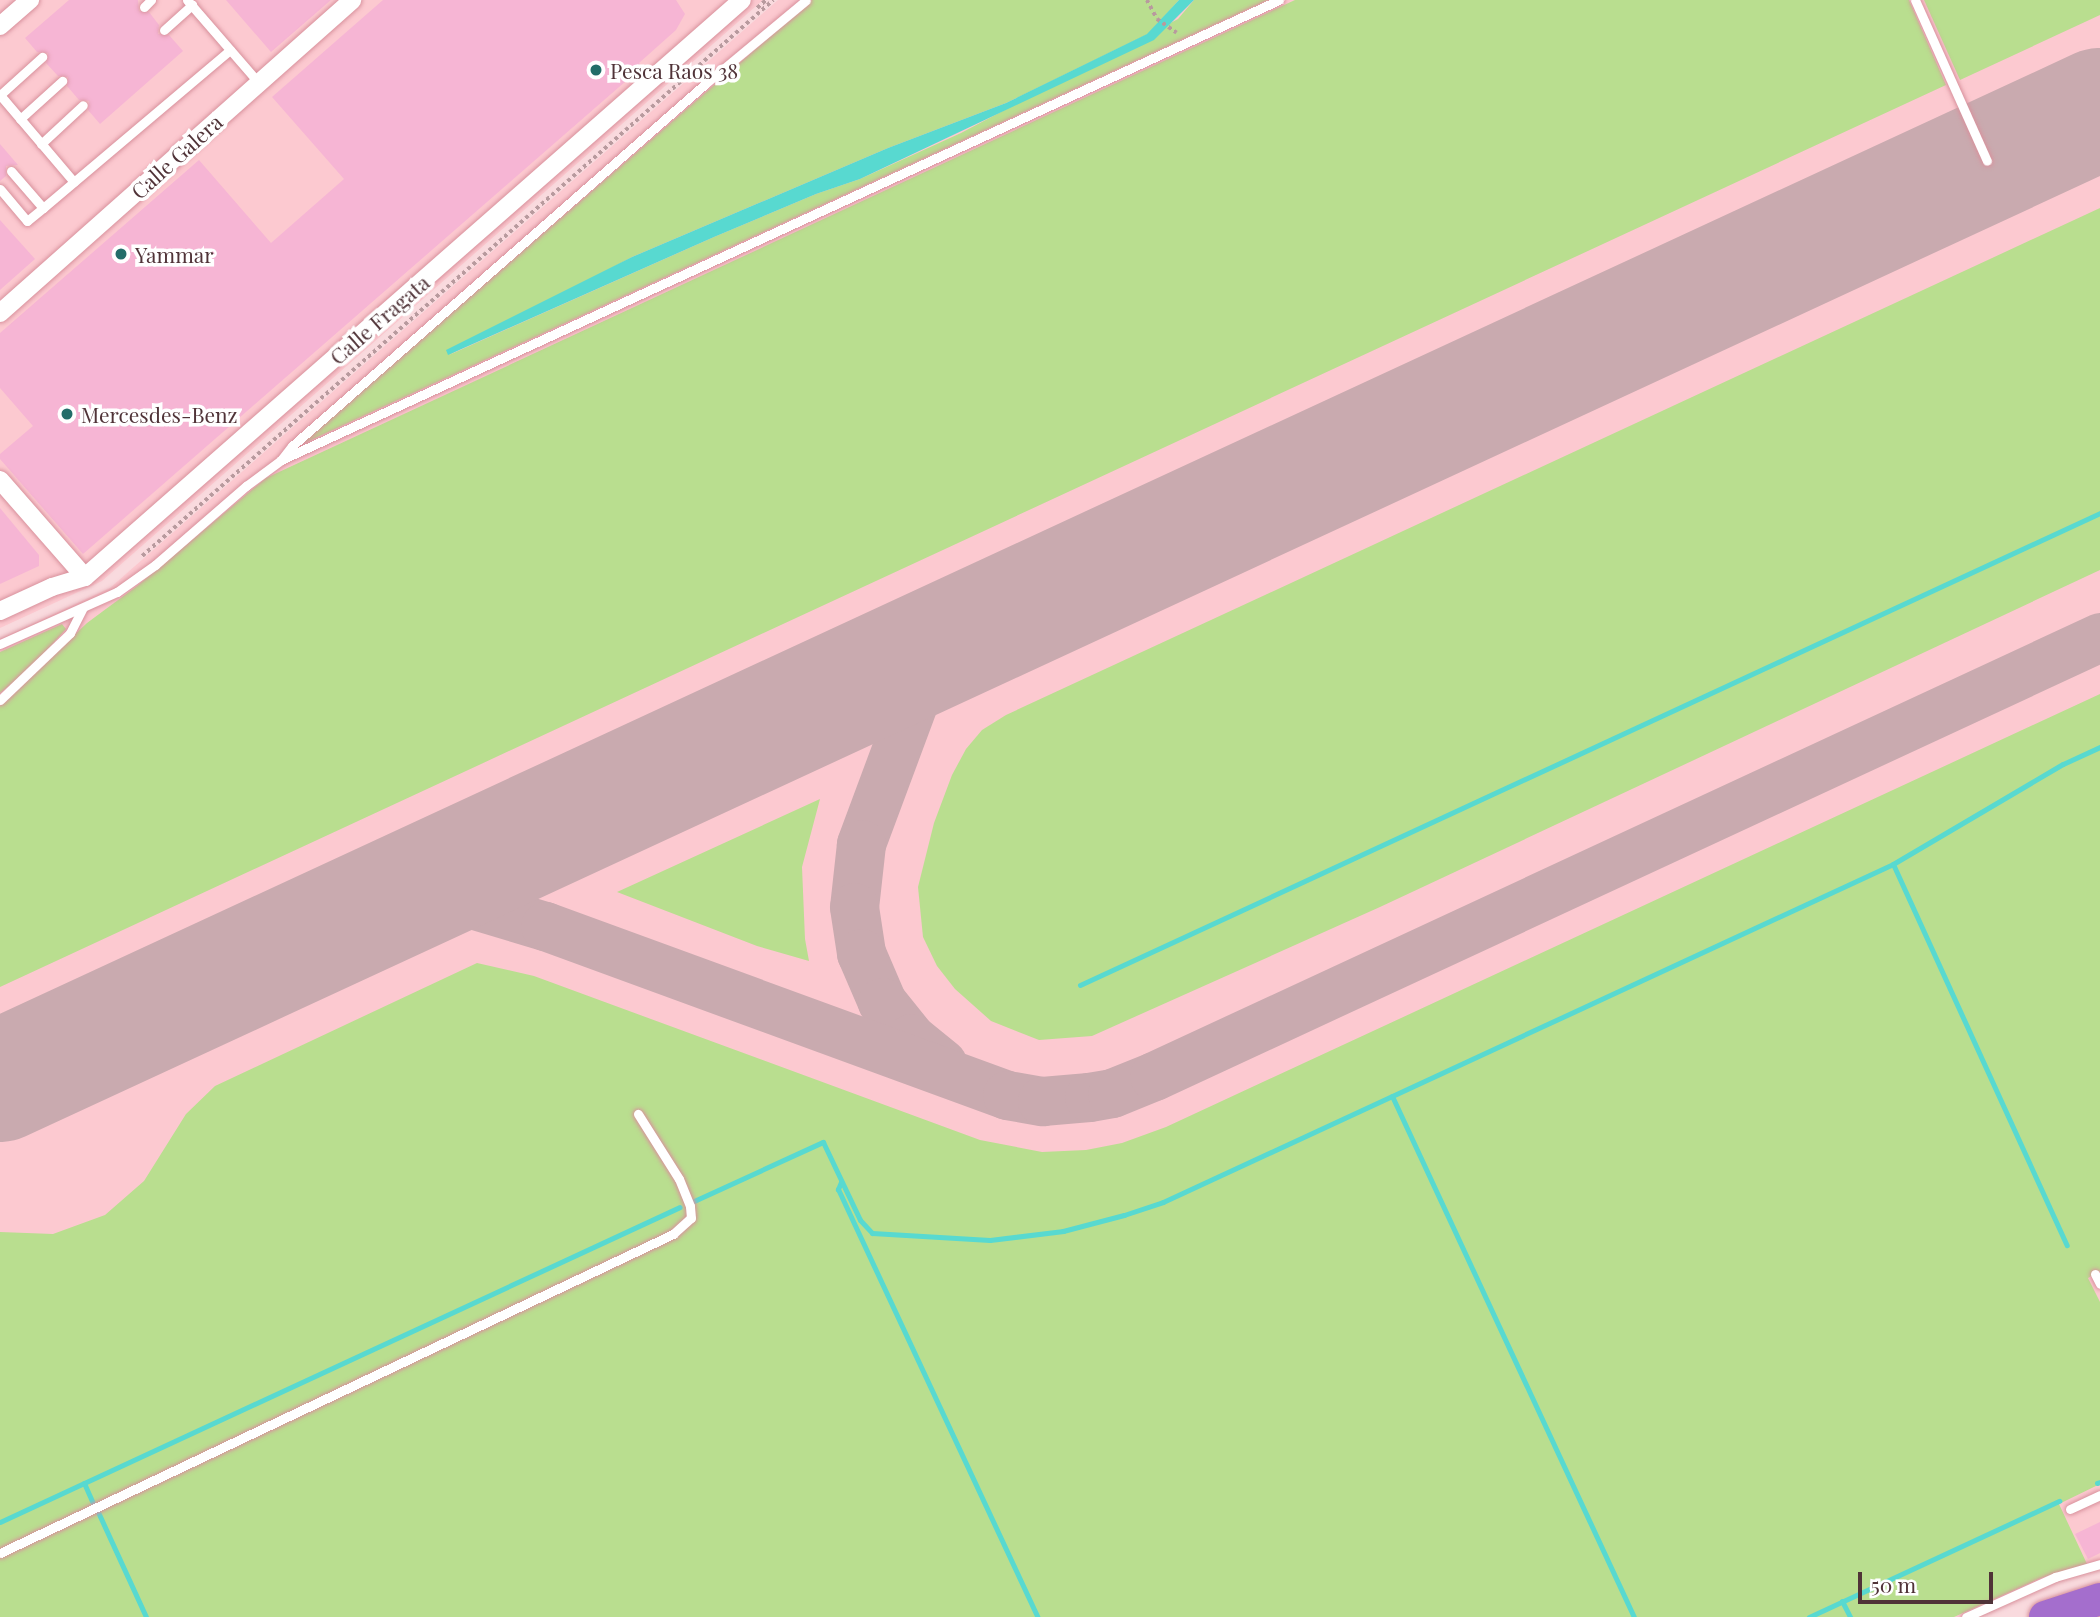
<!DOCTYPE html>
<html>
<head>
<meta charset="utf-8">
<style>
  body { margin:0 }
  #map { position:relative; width:2100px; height:1617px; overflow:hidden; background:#f9dade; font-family:"Playfair Display",serif }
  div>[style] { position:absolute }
  .built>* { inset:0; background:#fcc9d0 }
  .green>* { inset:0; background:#b9de8f }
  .water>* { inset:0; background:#58d9d0 }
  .stream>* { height:5px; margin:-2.5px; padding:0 2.5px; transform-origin:2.5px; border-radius:2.5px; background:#58d9d0 }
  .taxiway>* { height:49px; margin:-24.5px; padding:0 24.5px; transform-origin:24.5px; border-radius:24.5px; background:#c9aaaf }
  .runway>* { height:122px; margin:-61px; padding:0 61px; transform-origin:61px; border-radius:61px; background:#c9aaaf }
  .building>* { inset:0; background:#f6b5d4 }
  .path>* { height:3.5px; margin-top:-1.75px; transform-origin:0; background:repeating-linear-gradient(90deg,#b89a9e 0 3.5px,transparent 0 7px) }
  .roads { filter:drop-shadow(0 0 2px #d8919c) drop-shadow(0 0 2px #d8919c) }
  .lane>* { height:9px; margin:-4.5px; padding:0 4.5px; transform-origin:4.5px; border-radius:4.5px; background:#fff }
  .street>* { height:18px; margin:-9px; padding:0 9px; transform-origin:9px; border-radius:9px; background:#fff }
  .highway>* { height:32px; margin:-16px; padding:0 16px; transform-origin:16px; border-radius:16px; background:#a46ecd }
  .dots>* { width:19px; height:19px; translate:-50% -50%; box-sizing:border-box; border:4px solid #fff; border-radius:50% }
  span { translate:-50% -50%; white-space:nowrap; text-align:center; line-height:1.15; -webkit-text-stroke:7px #fff; paint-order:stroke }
  .poi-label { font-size:21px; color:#503338 }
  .left { translate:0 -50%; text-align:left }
  .street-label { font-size:21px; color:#503338 }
  .scale { position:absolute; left:1858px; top:1572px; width:135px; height:32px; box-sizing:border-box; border:4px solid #503338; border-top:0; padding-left:9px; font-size:21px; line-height:24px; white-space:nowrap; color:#503338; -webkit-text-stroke:5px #fff; paint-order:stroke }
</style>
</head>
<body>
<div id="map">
  <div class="built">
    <div style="clip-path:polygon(0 0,763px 0,102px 581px,0 628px)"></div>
    <div style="clip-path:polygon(778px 0,2100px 0,2100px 1568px,2056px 1582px,1974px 1617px,0 1617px,0 639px,110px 588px)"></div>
  </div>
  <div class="green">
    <div style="clip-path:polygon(812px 0,1179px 0,1148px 34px,1006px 103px,888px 148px,632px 257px,449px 355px,714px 237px,816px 194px,860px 179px,961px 133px,1178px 19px,1194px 0,1268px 0,298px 446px)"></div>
    <div style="clip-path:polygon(1295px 0,1909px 0,1946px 85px,0 987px,0 706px,87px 623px,137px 586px,266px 478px)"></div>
    <div style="clip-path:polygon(1924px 0,2100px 0,2100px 15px,1960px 80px)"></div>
    <div style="clip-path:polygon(2100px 208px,2100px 570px,1380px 907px,1092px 1036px,1039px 1040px,991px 1021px,955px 989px,937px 966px,923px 937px,918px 887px,934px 823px,952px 775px,966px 749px,982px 730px,1006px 715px)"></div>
    <div style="clip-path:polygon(62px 624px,66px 629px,30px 669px,0 693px,0 652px)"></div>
    <div style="clip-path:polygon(2100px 694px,2100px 1271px,2088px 1278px,2100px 1302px,2100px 1484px,2059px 1504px,2087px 1564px,2041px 1578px,1954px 1617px,0 1617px,0 1232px,53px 1234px,105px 1215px,144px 1181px,186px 1114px,215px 1086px,477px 963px,534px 976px,980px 1140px,1042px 1152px,1086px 1150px,1122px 1143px,1166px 1127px)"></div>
    <div style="clip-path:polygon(820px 799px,802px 867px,805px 939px,809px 961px,757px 946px,617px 892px)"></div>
  </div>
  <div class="water">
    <div style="clip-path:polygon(1179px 0,1194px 0,1154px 40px,860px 179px,816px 194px,714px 237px,448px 355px,446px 350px,632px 257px,888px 148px,1006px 103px,1147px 34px)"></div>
  </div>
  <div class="stream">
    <div style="left:1893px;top:864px;width:419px;rotate:65.5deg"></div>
    <div style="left:1080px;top:985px;width:1124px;rotate:-24.83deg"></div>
    <div style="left:1392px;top:1096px;width:574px;rotate:65.09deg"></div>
    <div style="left:841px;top:1182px;width:8px;rotate:113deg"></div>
    <div style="left:838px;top:1189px;width:472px;rotate:65deg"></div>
    <div style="left:694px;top:1201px;width:142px;rotate:-24.6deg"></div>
    <div style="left:823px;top:1142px;width:86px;rotate:64.6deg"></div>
    <div style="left:860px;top:1220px;width:18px;rotate:47deg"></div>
    <div style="left:872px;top:1233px;width:118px;rotate:3.4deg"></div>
    <div style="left:990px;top:1240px;width:74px;rotate:-7deg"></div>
    <div style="left:1063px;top:1231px;width:63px;rotate:-14.7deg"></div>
    <div style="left:1124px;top:1215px;width:41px;rotate:-18.4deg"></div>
    <div style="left:1163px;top:1202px;width:804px;rotate:-24.84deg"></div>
    <div style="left:1893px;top:864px;width:197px;rotate:-30.5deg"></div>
    <div style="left:2063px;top:764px;width:41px;rotate:-24.7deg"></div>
    <div style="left:84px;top:1483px;width:24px;rotate:66deg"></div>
    <div style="left:2097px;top:1483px;width:3px;rotate:-18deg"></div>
    <div style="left:98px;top:1512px;width:115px;rotate:65.4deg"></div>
    <div style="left:0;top:1522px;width:749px;rotate:-24.86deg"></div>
    <div style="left:1842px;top:1601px;width:18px;rotate:63deg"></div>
    <div style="left:1809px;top:1617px;width:276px;rotate:-24.9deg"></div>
  </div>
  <div class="taxiway">
    <div style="left:933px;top:650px;width:207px;rotate:110.4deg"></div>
    <div style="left:861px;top:844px;width:63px;rotate:96.3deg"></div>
    <div style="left:854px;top:907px;width:47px;rotate:81.3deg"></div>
    <div style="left:861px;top:953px;width:53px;rotate:66.8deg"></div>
    <div style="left:882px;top:1002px;width:46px;rotate:51.1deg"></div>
    <div style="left:911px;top:1038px;width:40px;rotate:39deg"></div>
    <div style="left:418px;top:888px;width:133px;rotate:16.7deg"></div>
    <div style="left:545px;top:926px;width:492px;rotate:20.1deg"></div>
    <div style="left:1007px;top:1095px;width:36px;rotate:10deg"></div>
    <div style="left:1042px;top:1101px;width:47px;rotate:-4.9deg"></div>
    <div style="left:1089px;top:1097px;width:23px;rotate:-10deg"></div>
    <div style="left:1112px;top:1093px;width:45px;rotate:-22deg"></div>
    <div style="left:1154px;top:1076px;width:1043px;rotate:-24.89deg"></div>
  </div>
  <div class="runway">
    <div style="left:0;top:1081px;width:2314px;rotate:-24.84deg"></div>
  </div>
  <div class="building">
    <div style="clip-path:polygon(69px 0,138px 0,139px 11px,149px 12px,159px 25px,158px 34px,169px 35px,183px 51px,100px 124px,88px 110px,89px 101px,79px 100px,67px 86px,68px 77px,58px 76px,46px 63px,48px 53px,37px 52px,25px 38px)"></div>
    <div style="clip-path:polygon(226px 0,331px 0,271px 52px)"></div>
    <div style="clip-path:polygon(383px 0,676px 0,685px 14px,676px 30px,639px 63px,642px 67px,83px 554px,0 459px,0 454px,33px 426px,0 388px,0 333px,199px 160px,271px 243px,344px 179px,272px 97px)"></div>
    <div style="clip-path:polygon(0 144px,18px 165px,6px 166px,6px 176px,0 181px)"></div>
    <div style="clip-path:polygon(0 220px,35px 259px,0 290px)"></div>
    <div style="clip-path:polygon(0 508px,39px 555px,39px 566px,0 584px)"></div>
    <div style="clip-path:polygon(2100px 1522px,2100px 1553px,2088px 1559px,2075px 1534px)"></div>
  </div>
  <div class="path">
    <div style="left:1147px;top:0;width:21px;rotate:62deg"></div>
    <div style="left:1157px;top:19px;width:24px;rotate:35deg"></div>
    <div style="left:757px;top:8px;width:12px;rotate:-42deg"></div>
    <div style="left:142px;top:556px;width:841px;rotate:-41.38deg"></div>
  </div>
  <div class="roads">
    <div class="lane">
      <div style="left:187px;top:0;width:110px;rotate:49.1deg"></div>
      <div style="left:1915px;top:0;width:176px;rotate:65.9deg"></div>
      <div style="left:144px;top:7px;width:10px;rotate:-45deg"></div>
      <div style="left:164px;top:30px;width:38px;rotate:-42deg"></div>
      <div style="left:0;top:95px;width:114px;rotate:49.6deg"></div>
      <div style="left:0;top:95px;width:57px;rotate:-42.1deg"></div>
      <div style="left:20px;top:119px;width:57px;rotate:-42.1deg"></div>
      <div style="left:41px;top:144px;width:57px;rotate:-42.9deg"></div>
      <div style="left:11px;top:171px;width:49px;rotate:49.1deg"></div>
      <div style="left:43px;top:208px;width:245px;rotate:-40.2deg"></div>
      <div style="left:0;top:189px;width:42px;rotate:49.8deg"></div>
      <div style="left:27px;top:221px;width:21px;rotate:-39deg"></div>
      <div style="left:281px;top:460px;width:1099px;rotate:-24.75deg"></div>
      <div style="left:0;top:644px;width:128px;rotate:-24deg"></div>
      <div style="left:117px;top:592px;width:47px;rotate:-35.4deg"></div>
      <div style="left:155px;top:565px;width:121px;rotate:-41deg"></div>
      <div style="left:246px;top:486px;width:44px;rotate:-36.6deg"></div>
      <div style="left:281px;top:460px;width:18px;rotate:-52deg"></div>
      <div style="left:292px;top:446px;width:549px;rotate:-41.23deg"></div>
      <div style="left:705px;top:84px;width:131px;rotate:-39.7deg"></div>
      <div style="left:0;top:700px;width:97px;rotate:-43.7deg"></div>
      <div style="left:70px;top:633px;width:28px;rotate:-63deg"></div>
      <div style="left:2095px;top:1274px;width:11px;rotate:63deg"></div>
      <div style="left:2070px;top:1509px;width:33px;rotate:-25deg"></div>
      <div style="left:0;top:1553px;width:745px;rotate:-25.36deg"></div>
      <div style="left:673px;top:1234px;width:24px;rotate:-42deg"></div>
      <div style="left:691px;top:1218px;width:12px;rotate:-95deg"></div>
      <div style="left:690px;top:1206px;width:29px;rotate:-112deg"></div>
      <div style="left:679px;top:1179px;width:77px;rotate:-122.2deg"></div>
      <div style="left:1966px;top:1617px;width:98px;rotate:-24.2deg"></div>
      <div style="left:2055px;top:1577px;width:47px;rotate:-16.1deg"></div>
    </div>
    <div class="street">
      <div style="left:0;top:26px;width:40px;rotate:-41deg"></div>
      <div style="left:0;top:313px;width:471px;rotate:-41.6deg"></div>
      <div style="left:0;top:480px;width:129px;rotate:48.8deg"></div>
      <div style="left:0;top:611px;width:57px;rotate:-24.8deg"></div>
      <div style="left:52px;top:587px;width:34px;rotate:-17deg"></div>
      <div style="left:85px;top:577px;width:874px;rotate:-41.29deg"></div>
    </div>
    <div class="highway">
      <div style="left:2045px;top:1617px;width:58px;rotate:-18.1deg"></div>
    </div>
  </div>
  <div class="dots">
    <div style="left:596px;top:70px;background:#236d69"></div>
    <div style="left:121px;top:254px;background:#236d69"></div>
    <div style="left:67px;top:414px;background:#236d69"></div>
  </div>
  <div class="poi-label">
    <span class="left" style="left:610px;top:70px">Pesca Raos 38</span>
    <span class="left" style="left:135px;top:254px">Yammar</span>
    <span class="left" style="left:81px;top:414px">Mercesdes-Benz</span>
  </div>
  <div class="street-label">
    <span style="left:176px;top:156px;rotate:-42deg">Calle Galera</span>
    <span style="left:379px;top:319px;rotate:-41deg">Calle Fragata</span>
  </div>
  <div class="scale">50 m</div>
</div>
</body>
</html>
